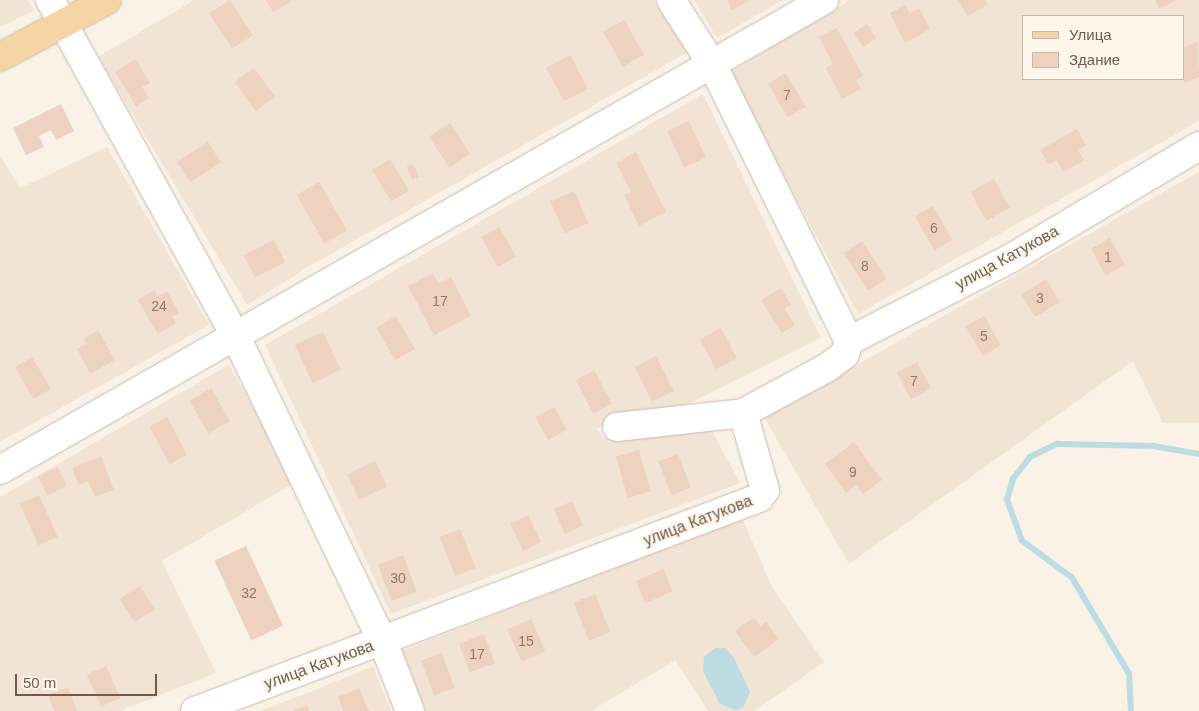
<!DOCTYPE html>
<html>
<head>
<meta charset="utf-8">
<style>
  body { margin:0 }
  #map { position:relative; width:1199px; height:711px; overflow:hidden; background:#faf2e6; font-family:Arial,sans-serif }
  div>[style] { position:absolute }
  .residential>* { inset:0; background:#f1e4d5 }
  .water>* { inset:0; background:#bcdce2 }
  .stream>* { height:5.5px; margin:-2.75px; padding:0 2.75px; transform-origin:2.75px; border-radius:2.75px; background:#bcdce2 }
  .building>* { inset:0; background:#edd2c0; transform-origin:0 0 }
  .roads { filter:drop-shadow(0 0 1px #cbbaad) drop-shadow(0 0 1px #cbbaad) }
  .minor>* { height:28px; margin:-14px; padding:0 14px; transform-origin:14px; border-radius:14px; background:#fff }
  .major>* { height:28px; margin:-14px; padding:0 14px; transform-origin:14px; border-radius:14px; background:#f3d6a4 }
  span { translate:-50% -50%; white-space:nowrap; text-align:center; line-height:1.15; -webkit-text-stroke:4.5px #fdf6eb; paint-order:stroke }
  .number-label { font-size:14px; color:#90786a }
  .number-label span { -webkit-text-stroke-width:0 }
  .street-label { font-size:16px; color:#715a4d }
  .legend { position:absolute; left:1022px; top:15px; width:162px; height:65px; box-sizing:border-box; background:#fdf6eb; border:1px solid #c5b8ac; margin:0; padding:6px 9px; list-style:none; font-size:15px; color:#715a4d }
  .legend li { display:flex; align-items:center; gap:10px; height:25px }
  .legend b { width:25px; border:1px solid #c5b8ac }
  .scale { position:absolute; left:15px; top:674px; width:142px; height:22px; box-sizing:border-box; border:2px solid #715a4d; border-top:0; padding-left:6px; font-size:15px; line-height:18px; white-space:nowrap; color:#715a4d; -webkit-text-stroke:4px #fdf6eb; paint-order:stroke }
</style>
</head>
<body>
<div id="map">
  <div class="residential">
    <div style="clip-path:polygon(0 0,28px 0,34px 10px,0 27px)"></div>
    <div style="clip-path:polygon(194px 0,653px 0,688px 52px,308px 267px,247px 305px,98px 57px)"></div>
    <div style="clip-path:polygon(694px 0,783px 0,717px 38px)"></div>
    <div style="clip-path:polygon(evenodd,850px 0,1199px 0,1199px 121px,858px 314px,729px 73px,850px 0,1023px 16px,1183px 16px,1183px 79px,1023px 79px,1023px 16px)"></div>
    <div style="clip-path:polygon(703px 94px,821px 338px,660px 418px,634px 414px,597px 428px,603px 438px,710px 427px,740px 483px,391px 614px,265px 345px)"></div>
    <div style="clip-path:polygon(107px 147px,209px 325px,0 442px,0 156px,20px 188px)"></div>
    <div style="clip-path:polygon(1199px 172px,1199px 423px,1163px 423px,1133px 361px,849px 564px,764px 417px)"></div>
    <div style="clip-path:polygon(229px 365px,295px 482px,162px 561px,216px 673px,120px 711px,0 711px,0 497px)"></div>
    <div style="clip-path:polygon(742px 518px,772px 587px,824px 662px,754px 711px,708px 711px,675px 660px,591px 711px,422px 711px,402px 651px)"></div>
    <div style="clip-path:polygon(373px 666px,391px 711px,260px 711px,320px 688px)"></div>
  </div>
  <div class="water">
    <div style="clip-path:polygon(715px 648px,726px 648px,734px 658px,750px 692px,743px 708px,735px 710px,720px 704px,703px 671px,704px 657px)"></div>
  </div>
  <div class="stream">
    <div style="left:1131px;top:711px;width:37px;rotate:-93deg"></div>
    <div style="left:1129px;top:674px;width:112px;rotate:-120.7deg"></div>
    <div style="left:1072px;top:578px;width:62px;rotate:-143.5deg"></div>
    <div style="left:1022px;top:541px;width:44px;rotate:-110.1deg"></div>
    <div style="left:1007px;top:500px;width:22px;rotate:-74deg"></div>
    <div style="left:1013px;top:479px;width:28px;rotate:-52deg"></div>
    <div style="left:1030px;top:457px;width:30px;rotate:-26deg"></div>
    <div style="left:1057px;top:444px;width:97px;rotate:1.2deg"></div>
    <div style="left:1154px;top:446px;width:46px;rotate:10.1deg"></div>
  </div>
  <div class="building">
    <div style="left:230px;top:0;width:42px;height:25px;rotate:57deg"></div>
    <div style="clip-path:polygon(266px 0,291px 0,292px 1px,273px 12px)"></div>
    <div style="clip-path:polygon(727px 0,750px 0,732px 10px)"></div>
    <div style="clip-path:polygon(958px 0,985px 0,988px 5px,967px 16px)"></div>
    <div style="clip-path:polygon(1155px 0,1177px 0,1159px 9px)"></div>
    <div style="clip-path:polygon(905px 5px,910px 13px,919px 8px,930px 29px,905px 43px,890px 13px)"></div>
    <div style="left:624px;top:20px;width:40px;height:24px;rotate:60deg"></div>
    <div style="left:867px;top:24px;width:17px;height:16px;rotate:57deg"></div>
    <div style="clip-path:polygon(837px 28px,863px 76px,856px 80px,861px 89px,842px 99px,826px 68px,833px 64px,819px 37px)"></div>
    <div style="clip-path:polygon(1197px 42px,1199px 77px,1184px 83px,1183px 48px)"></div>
    <div style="left:570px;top:55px;width:38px;height:27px;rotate:62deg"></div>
    <div style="clip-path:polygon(135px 59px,150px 83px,142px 87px,149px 98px,136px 106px,115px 72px)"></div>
    <div style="left:254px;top:68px;width:36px;height:24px;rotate:54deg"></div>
    <div style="left:786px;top:73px;width:39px;height:21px;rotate:60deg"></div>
    <div style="clip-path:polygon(61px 104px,74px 131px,56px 140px,51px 130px,39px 136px,44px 147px,26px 155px,13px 128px)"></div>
    <div style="left:689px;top:121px;width:40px;height:24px;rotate:65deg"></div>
    <div style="left:450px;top:123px;width:37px;height:25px;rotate:57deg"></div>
    <div style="clip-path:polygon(1077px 129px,1086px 145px,1078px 150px,1084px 160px,1063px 172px,1057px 160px,1049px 165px,1040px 150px)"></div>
    <div style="left:208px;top:142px;width:24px;height:37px;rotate:57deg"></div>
    <div style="clip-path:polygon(636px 152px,666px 212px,639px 226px,624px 195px,631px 192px,616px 163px)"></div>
    <div style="left:390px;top:159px;width:37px;height:21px;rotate:59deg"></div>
    <div style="left:413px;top:164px;width:14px;height:7px;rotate:65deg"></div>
    <div style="left:994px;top:179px;width:33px;height:27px;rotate:61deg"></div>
    <div style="left:319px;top:182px;width:56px;height:26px;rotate:60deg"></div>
    <div style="left:574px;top:191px;width:35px;height:26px;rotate:66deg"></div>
    <div style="left:933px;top:206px;width:39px;height:21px;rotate:60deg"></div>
    <div style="left:499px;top:227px;width:34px;height:21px;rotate:60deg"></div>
    <div style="left:1110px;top:238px;width:31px;height:22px;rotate:61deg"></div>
    <div style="left:274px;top:240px;width:25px;height:34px;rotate:63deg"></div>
    <div style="left:862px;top:241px;width:45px;height:22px;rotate:57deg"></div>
    <div style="clip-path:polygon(433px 273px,438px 284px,451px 277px,471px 316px,434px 335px,408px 286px)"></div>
    <div style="left:1046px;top:279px;width:27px;height:29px;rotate:59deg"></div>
    <div style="clip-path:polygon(781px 288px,791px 305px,785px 309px,795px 325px,782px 333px,761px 300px)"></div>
    <div style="clip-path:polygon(154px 290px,158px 296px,167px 291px,179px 313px,172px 317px,176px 323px,158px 334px,138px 300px)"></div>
    <div style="left:396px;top:316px;width:38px;height:23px;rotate:60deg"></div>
    <div style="left:984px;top:316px;width:34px;height:21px;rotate:60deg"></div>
    <div style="left:721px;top:328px;width:34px;height:24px;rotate:62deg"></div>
    <div style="clip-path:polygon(98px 330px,115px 360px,90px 374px,77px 349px,86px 344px,84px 338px)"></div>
    <div style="left:323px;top:332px;width:42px;height:31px;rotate:65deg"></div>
    <div style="left:656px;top:356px;width:39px;height:24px;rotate:63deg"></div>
    <div style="left:32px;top:357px;width:37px;height:20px;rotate:59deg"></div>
    <div style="left:917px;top:362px;width:30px;height:23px;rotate:62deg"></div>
    <div style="left:594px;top:370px;width:38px;height:21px;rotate:62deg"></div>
    <div style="left:211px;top:388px;width:38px;height:25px;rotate:60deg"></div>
    <div style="left:554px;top:407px;width:26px;height:21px;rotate:61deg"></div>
    <div style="left:167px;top:417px;width:43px;height:20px;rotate:62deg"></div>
    <div style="clip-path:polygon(854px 442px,882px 480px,863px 494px,856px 485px,846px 493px,825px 464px)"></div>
    <div style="left:639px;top:450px;width:43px;height:24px;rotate:74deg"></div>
    <div style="left:678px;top:454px;width:36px;height:21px;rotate:69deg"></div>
    <div style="clip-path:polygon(101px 456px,114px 490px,95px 497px,88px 481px,79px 485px,72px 468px)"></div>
    <div style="left:375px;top:461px;width:28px;height:31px;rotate:64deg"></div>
    <div style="left:58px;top:467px;width:21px;height:22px;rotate:65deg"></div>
    <div style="left:39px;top:495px;width:46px;height:21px;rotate:66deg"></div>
    <div style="left:572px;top:501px;width:27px;height:20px;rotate:66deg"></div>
    <div style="left:528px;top:515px;width:30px;height:20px;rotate:64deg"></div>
    <div style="left:460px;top:529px;width:42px;height:22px;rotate:68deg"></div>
    <div style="left:246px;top:546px;width:88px;height:35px;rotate:65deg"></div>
    <div style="left:403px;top:555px;width:39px;height:27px;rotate:69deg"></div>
    <div style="left:663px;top:569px;width:24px;height:30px;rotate:66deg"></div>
    <div style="left:140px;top:586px;width:28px;height:24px;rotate:58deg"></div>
    <div style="left:595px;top:594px;width:41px;height:23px;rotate:68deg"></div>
    <div style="clip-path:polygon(754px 617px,760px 626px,766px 622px,779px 639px,754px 657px,735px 631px)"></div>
    <div style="left:531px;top:619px;width:35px;height:26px;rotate:66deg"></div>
    <div style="left:484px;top:634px;width:31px;height:27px;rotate:69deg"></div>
    <div style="left:442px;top:653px;width:37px;height:22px;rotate:70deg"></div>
    <div style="left:106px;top:666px;width:35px;height:21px;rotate:66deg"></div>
    <div style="clip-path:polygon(68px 687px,77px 711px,54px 711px,48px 695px)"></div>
    <div style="clip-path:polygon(359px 688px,369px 711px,343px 711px,338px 697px)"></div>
    <div style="clip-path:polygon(307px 705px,309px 711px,293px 711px)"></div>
  </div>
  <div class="roads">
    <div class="minor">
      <div style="left:50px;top:0;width:385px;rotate:61.1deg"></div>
      <div style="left:236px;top:337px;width:339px;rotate:64.3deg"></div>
      <div style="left:383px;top:642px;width:74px;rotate:68.6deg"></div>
      <div style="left:671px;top:0;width:76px;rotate:57.4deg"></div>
      <div style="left:712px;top:64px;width:309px;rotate:63.7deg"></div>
      <div style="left:617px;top:427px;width:127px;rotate:-6.3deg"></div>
      <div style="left:0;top:470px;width:949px;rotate:-29.7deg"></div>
      <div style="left:195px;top:711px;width:603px;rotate:-20.69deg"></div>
      <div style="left:759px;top:498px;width:10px;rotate:-53deg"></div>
      <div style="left:765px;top:490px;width:80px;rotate:-105.9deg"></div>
      <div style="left:743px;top:413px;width:97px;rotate:-28.4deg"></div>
      <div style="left:828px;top:367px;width:21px;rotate:-37deg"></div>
      <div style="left:845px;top:354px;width:14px;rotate:-73deg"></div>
      <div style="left:849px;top:341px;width:182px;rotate:-27.1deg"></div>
      <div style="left:1011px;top:258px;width:219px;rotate:-30.8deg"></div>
    </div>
    <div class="major">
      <div style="left:0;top:57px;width:121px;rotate:-28deg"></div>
    </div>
  </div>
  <div class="number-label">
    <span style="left:787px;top:95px">7</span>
    <span style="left:934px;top:228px">6</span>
    <span style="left:1108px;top:257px">1</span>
    <span style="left:865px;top:266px">8</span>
    <span style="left:1040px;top:298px">3</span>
    <span style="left:440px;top:301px">17</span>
    <span style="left:159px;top:306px">24</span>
    <span style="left:984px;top:336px">5</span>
    <span style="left:914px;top:381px">7</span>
    <span style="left:853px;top:472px">9</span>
    <span style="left:398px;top:578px">30</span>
    <span style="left:249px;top:593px">32</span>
    <span style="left:526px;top:641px">15</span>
    <span style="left:477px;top:654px">17</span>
  </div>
  <div class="street-label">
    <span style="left:1007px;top:258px;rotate:-29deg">улица Катукова</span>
    <span style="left:698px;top:521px;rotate:-21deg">улица Катукова</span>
    <span style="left:319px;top:665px;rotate:-20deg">улица Катукова</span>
  </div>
  <ul class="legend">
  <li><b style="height:6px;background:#f3d6a4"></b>Улица</li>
  <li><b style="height:14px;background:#edd2c0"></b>Здание</li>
  </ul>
  <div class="scale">50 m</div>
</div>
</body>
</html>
